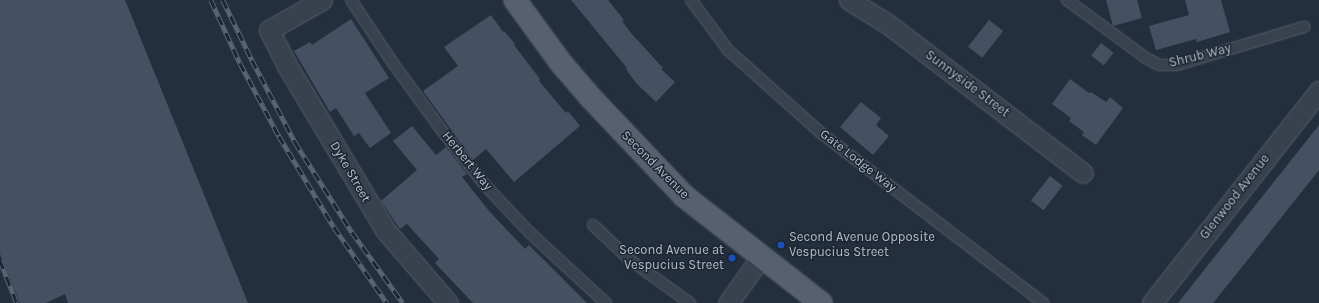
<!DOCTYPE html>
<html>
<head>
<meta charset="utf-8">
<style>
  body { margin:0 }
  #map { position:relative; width:1319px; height:303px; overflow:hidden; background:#242f3e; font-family:Karla,sans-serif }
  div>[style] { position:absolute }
  .building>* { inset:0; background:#455162; transform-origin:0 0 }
  .roads { filter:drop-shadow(0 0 1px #565f6c) drop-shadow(0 0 1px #565f6c) }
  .lane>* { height:10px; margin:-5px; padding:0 5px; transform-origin:5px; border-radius:5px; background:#38414e }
  .street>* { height:19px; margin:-9.5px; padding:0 9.5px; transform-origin:9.5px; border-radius:9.5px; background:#38414e }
  .primary>* { height:22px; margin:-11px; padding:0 11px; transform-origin:11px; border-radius:11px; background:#56606e }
  .rail>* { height:4.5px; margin-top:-2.25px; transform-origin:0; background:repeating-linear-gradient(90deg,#1d2633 0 9px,#5a6575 0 18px); box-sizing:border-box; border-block:1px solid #5a6575 }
  .dots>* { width:11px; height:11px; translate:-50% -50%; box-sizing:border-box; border:2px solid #1d2633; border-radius:50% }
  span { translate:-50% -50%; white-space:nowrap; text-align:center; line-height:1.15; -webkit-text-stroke:3px #1d2633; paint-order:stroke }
  .street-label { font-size:13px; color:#b4bcc9 }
  .poi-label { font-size:13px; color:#b4bcc9 }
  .left { translate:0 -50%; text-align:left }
  .right { translate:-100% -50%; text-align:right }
</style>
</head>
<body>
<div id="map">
  <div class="building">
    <div style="clip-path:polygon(0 0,125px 0,248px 303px,68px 303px,65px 294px,46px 303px,20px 303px,0 254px)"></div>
    <div style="clip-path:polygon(571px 0,608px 0,624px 20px,622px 21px,631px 33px,663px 68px,661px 69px,675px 82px,656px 102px,636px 83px,626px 69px,627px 68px)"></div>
    <div style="clip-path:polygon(1106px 0,1137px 0,1142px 18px,1113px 26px)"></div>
    <div style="clip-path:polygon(1185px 0,1221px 0,1230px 32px,1197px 42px,1196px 39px,1156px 50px,1149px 26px,1189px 15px)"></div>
    <div style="clip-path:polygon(491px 15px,503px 32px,504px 31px,515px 44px,514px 45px,540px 79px,539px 81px,566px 113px,568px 111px,580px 126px,514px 182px,486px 149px,473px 160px,423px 91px,458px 66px,444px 47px)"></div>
    <div style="clip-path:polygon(351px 19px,389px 78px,365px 93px,391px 133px,370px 148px,359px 133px,354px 136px,336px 108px,330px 112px,294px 51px,310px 42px,312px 45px)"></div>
    <div style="left:989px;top:20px;width:18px;height:34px;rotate:38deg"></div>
    <div style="left:1101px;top:43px;width:16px;height:16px;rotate:38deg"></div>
    <div style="clip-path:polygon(1070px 79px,1089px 93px,1091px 92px,1106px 102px,1110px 97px,1123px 108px,1096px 145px,1082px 135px,1084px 132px,1069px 121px,1071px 118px,1052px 104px)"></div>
    <div style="clip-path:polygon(861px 102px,881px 118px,876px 125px,889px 136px,873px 155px,840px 127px)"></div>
    <div style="clip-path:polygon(1319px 125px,1319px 170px,1250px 257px,1213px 303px,1178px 303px)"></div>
    <div style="clip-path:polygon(412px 126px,436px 155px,446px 147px,467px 174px,462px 177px,489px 211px,525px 249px,529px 245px,587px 303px,473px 303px,435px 263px,439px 259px,407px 224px,400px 229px,381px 201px,417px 170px,393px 141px)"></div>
    <div style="left:1050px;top:176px;width:16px;height:31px;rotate:38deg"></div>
  </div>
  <div class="roads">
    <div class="lane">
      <div style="left:351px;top:0;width:76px;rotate:56.3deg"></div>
      <div style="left:393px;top:63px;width:85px;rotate:54.1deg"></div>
      <div style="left:443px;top:132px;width:66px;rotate:51.7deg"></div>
      <div style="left:484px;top:184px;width:66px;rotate:46.8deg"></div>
      <div style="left:529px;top:232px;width:105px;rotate:42.7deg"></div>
      <div style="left:691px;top:0;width:62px;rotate:53.5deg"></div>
      <div style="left:728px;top:50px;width:125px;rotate:41.7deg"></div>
      <div style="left:821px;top:133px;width:280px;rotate:37.4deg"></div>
      <div style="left:1067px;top:0;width:98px;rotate:36.3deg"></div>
      <div style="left:1146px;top:58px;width:15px;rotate:28deg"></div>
      <div style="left:1159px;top:65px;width:18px"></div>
      <div style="left:1177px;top:65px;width:133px;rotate:-16.7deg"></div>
      <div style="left:593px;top:225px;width:51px;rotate:43.4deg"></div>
      <div style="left:630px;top:260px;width:74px;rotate:35.6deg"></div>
    </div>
    <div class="street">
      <div style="left:322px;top:0;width:61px;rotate:150.5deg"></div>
      <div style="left:269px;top:30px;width:38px;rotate:63deg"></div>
      <div style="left:286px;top:64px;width:195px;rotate:59.1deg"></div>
      <div style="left:386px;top:231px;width:95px;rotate:49.3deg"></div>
      <div style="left:849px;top:0;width:46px;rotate:31.6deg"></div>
      <div style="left:888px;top:24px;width:245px;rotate:37.4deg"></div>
      <div style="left:728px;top:303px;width:57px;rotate:-54.3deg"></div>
      <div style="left:1152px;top:303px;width:270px;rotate:-51.8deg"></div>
    </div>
    <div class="primary">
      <div style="left:515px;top:0;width:78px;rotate:53.9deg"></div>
      <div style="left:561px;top:63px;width:46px;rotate:49.4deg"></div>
      <div style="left:591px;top:98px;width:135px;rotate:46.5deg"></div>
      <div style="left:684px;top:196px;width:174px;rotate:38deg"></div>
    </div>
  </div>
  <div class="rail">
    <div style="left:211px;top:0;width:69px;rotate:65.3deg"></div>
    <div style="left:240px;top:63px;width:83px;rotate:61.9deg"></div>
    <div style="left:279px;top:136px;width:106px;rotate:58.9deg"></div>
    <div style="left:334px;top:227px;width:93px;rotate:55.1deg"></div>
    <div style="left:223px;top:0;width:67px;rotate:64.2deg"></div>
    <div style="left:252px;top:60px;width:93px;rotate:62.3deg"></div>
    <div style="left:295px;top:142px;width:107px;rotate:57.7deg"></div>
    <div style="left:352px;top:232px;width:87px;rotate:54.3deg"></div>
    <div style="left:0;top:260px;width:46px;rotate:68.4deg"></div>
  </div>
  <div class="dots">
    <div style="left:781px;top:245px;background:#1a4fb4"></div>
    <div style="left:732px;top:258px;background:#1a4fb4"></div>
  </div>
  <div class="street-label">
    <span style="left:1200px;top:56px;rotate:-14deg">Shrub Way</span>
    <span style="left:967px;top:84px;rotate:37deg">Sunnyside Street</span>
    <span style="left:467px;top:161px;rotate:51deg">Herbert Way</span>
    <span style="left:858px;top:161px;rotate:38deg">Gate Lodge Way</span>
    <span style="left:655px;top:165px;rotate:45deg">Second Avenue</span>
    <span style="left:350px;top:172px;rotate:60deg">Dyke Street</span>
    <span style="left:1235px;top:197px;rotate:-52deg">Glenwood Avenue</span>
  </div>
  <div class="poi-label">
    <span class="left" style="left:789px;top:245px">Second Avenue Opposite<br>Vespucius Street</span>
    <span class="right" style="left:724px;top:258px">Second Avenue at<br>Vespucius Street</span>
  </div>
</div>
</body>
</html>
